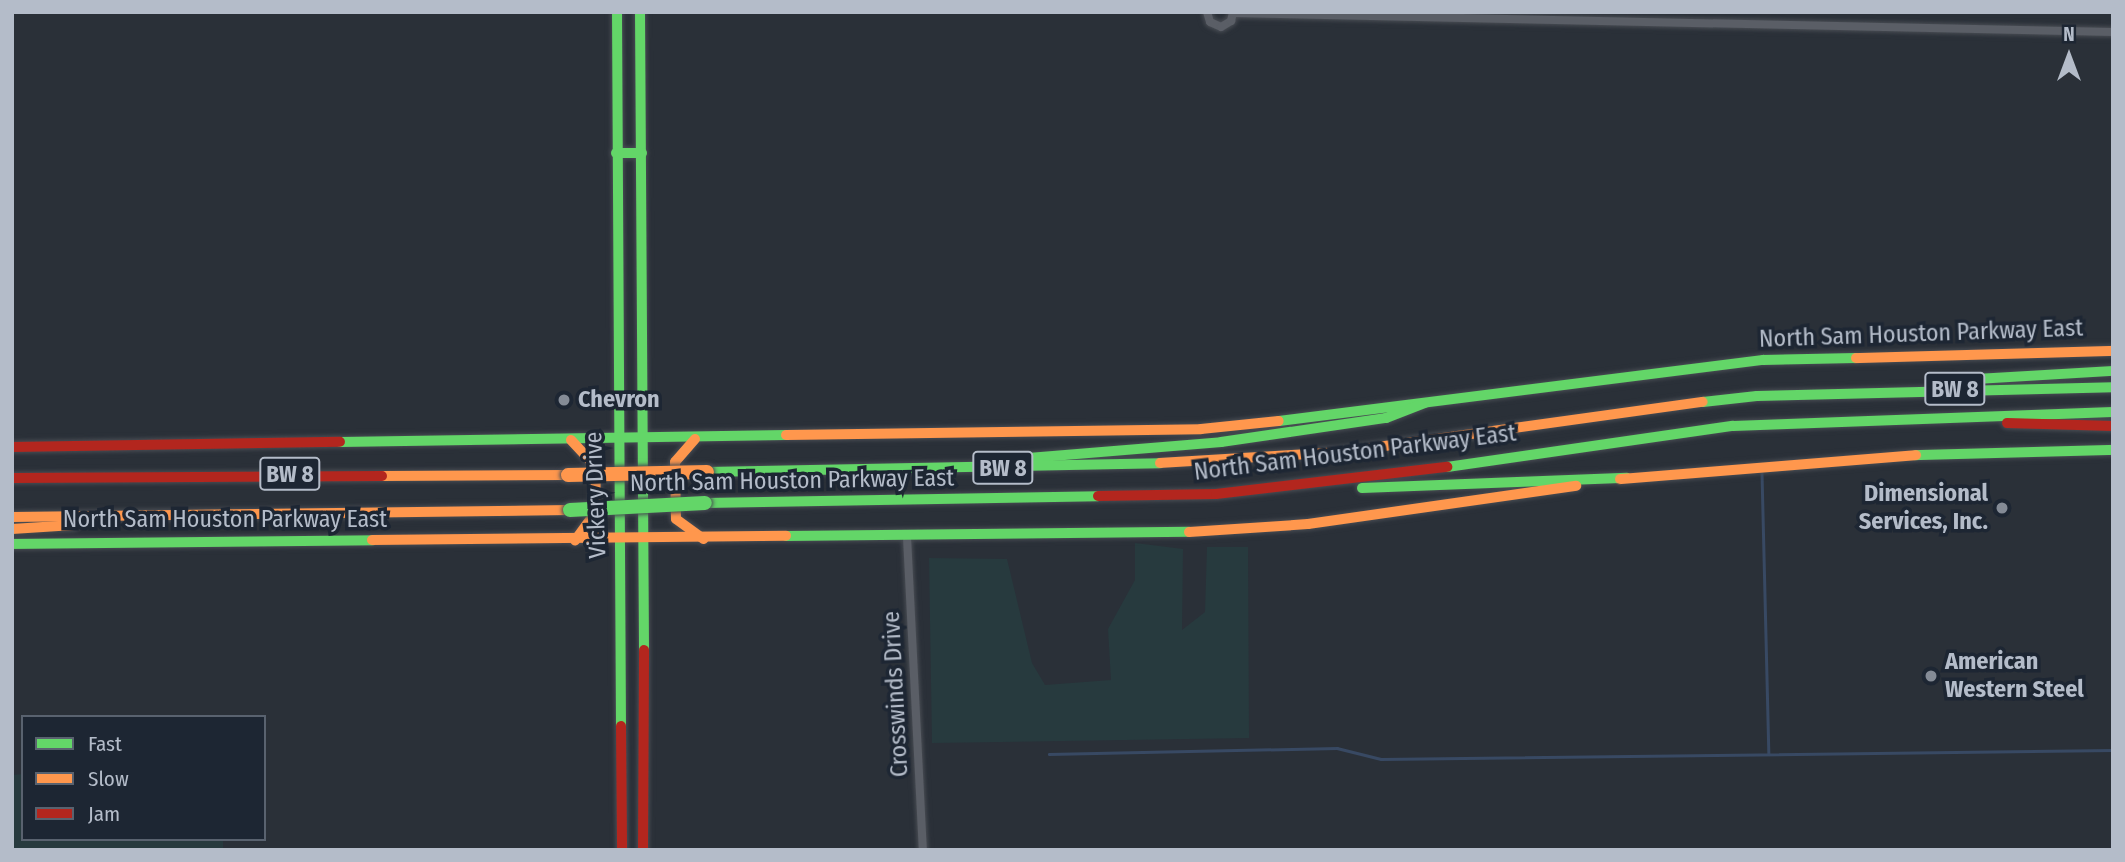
<!DOCTYPE html>
<html>
<head>
<meta charset="utf-8">
<style>
  body { margin:0 }
  #map { position:relative; width:2125px; height:862px; overflow:hidden; background:#2a3038; font-family:"Fira Sans Condensed",sans-serif }
  div>[style] { position:absolute }
  .green>* { inset:0; background:#273a3e }
  .stream>* { height:2.5px; margin:-1.25px; padding:0 1.25px; transform-origin:1.25px; border-radius:1.25px; background:#384963 }
  .roads { filter:drop-shadow(0 0 2px #484c53) drop-shadow(0 0 2px #484c53) }
  .street>* { height:8px; margin:-4px; padding:0 4px; transform-origin:4px; border-radius:4px; background:#5a5e66 }
  .fast>* { height:10px; margin:-5px; padding:0 5px; transform-origin:5px; border-radius:5px; background:#63d668 }
  .slow>* { height:10px; margin:-5px; padding:0 5px; transform-origin:5px; border-radius:5px; background:#ff974d }
  .jam>* { height:10px; margin:-5px; padding:0 5px; transform-origin:5px; border-radius:5px; background:#b3261e }
  .bridges { filter:drop-shadow(0 0 2px #474c53) drop-shadow(0 0 2px #474c53) }
  .fast-bridge>* { height:14px; margin:-7px; padding:0 7px; transform-origin:7px; border-radius:7px; background:#63d668 }
  .slow-bridge>* { height:14px; margin:-7px; padding:0 7px; transform-origin:7px; border-radius:7px; background:#ff974d }
  .dots>* { width:19px; height:19px; translate:-50% -50%; box-sizing:border-box; border:4px solid #1d2633; border-radius:50% }
  span { translate:-50% -50%; white-space:nowrap; text-align:center; line-height:1.15; -webkit-text-stroke:7px #1d2633; paint-order:stroke }
  .shield-label span { padding:2px 5px; background:#1d2633; border:2px solid; border-radius:5px; -webkit-text-stroke-width:0 }
  .shield-label { font-size:23px; color:#b4bcc9; font-weight:700 }
  .street-label { font-size:24px; color:#b4bcc9 }
  .poi-label { font-size:24px; color:#b4bcc9; font-weight:700 }
  .left { translate:0 -50%; text-align:left }
  .right { translate:-100% -50%; text-align:right }
  .frame { position:absolute; inset:0; border:14px solid #b4bcc9; pointer-events:none }
  .legend { position:absolute; left:21px; top:715px; width:245px; height:126px; box-sizing:border-box; background:#1d2633; border:2px solid #59626f; margin:0; padding:9px 12px; list-style:none; font-size:21px; color:#b4bcc9 }
  .legend li { display:flex; align-items:center; gap:14px; height:35px }
  .legend b { width:35px; border:2px solid #59626f }
  .north { position:absolute; left:2034px; top:21px; width:70px; height:70px; -webkit-text-stroke:5px #1d2633; paint-order:stroke; rotate:0deg; font-size:19px; font-weight:700; line-height:28px; text-align:center; color:#b4bcc9 }
  .north::after { content:''; display:block; margin:auto; width:24px; height:32px; background:#b4bcc9; clip-path:polygon(50% 0,100% 100%,50% 72%,0 100%) }
</style>
</head>
<body>
<div id="map">
  <div class="green">
    <div style="clip-path:polygon(1135px 543px,1183px 549px,1182px 630px,1205px 612px,1207px 547px,1248px 547px,1249px 738px,932px 743px,929px 558px,1007px 559px,1032px 663px,1045px 685px,1111px 680px,1108px 629px,1135px 580px)"></div>
    <div style="clip-path:polygon(23px 774px,23px 839px,223px 839px,223px 850px,12px 850px,12px 775px)"></div>
  </div>
  <div class="stream">
    <div style="left:1762px;top:473px;width:281px;rotate:88.6deg"></div>
    <div style="left:1049px;top:754px;width:288px;rotate:-1.2deg"></div>
    <div style="left:1337px;top:748px;width:45px;rotate:14deg"></div>
    <div style="left:1381px;top:759px;width:732px;rotate:-0.7deg"></div>
  </div>
  <div class="roads">
    <div class="street">
      <div style="left:1207px;top:12px;width:10px;rotate:73deg"></div>
      <div style="left:1210px;top:22px;width:12px;rotate:24deg"></div>
      <div style="left:1221px;top:27px;width:12px;rotate:-31deg"></div>
      <div style="left:1231px;top:21px;width:9px;rotate:-77deg"></div>
      <div style="left:1233px;top:13px;width:880px;rotate:1.24deg"></div>
      <div style="left:907px;top:537px;width:313px;rotate:87.1deg"></div>
    </div>
    <div class="fast">
      <div style="left:617px;top:12px;width:714px;rotate:89.68deg"></div>
      <div style="left:640px;top:12px;width:638px;rotate:89.64deg"></div>
      <div style="left:616px;top:153px;width:26px"></div>
      <div style="left:1960px;top:380px;width:153px;rotate:-3.4deg"></div>
      <div style="left:1703px;top:402px;width:54px;rotate:-6.3deg"></div>
      <div style="left:1757px;top:396px;width:356px;rotate:-1.4deg"></div>
      <div style="left:1279px;top:421px;width:488px;rotate:-7.2deg"></div>
      <div style="left:1763px;top:360px;width:93px;rotate:-1.2deg"></div>
      <div style="left:340px;top:442px;width:446px;rotate:-0.9deg"></div>
      <div style="left:1916px;top:455px;width:197px;rotate:-1.5deg"></div>
      <div style="left:1004px;top:460px;width:218px;rotate:-4.7deg"></div>
      <div style="left:1221px;top:442px;width:167px;rotate:-8.3deg"></div>
      <div style="left:1386px;top:418px;width:42px;rotate:-21deg"></div>
      <div style="left:1447px;top:467px;width:289px;rotate:-8.2deg"></div>
      <div style="left:1733px;top:426px;width:380px;rotate:-2.1deg"></div>
      <div style="left:707px;top:472px;width:453px;rotate:-1.1deg"></div>
      <div style="left:1362px;top:488px;width:265px;rotate:-2.2deg"></div>
      <div style="left:705px;top:503px;width:393px;rotate:-1deg"></div>
      <div style="left:786px;top:536px;width:403px;rotate:-0.6deg"></div>
      <div style="left:12px;top:544px;width:360px;rotate:-0.6deg"></div>
    </div>
    <div class="slow">
      <div style="left:1856px;top:358px;width:257px;rotate:-1.6deg"></div>
      <div style="left:786px;top:435px;width:415px;rotate:-0.8deg"></div>
      <div style="left:1201px;top:429px;width:78px;rotate:-5.9deg"></div>
      <div style="left:695px;top:439px;width:30px;rotate:131deg"></div>
      <div style="left:675px;top:462px;width:57px;rotate:89deg"></div>
      <div style="left:676px;top:519px;width:34px;rotate:36deg"></div>
      <div style="left:571px;top:440px;width:37px;rotate:47deg"></div>
      <div style="left:596px;top:467px;width:46px;rotate:91.2deg"></div>
      <div style="left:595px;top:513px;width:34px;rotate:126deg"></div>
      <div style="left:1160px;top:463px;width:181px;rotate:-3.5deg"></div>
      <div style="left:1341px;top:452px;width:365px;rotate:-7.9deg"></div>
      <div style="left:382px;top:476px;width:186px;rotate:-0.3deg"></div>
      <div style="left:1620px;top:479px;width:297px;rotate:-4.6deg"></div>
      <div style="left:12px;top:517px;width:558px;rotate:-0.72deg"></div>
      <div style="left:12px;top:529px;width:62px;rotate:-3.7deg"></div>
      <div style="left:1189px;top:532px;width:119px;rotate:-3.8deg"></div>
      <div style="left:1308px;top:524px;width:271px;rotate:-8.1deg"></div>
      <div style="left:372px;top:540px;width:414px;rotate:-0.6deg"></div>
    </div>
    <div class="jam">
      <div style="left:2007px;top:423px;width:106px;rotate:1.6deg"></div>
      <div style="left:12px;top:447px;width:328px;rotate:-0.9deg"></div>
      <div style="left:12px;top:478px;width:370px;rotate:-0.3deg"></div>
      <div style="left:1098px;top:496px;width:118px;rotate:-1deg"></div>
      <div style="left:1216px;top:494px;width:233px;rotate:-6.7deg"></div>
      <div style="left:621px;top:726px;width:124px;rotate:89.5deg"></div>
      <div style="left:643px;top:850px;width:200px;rotate:-89.7deg"></div>
    </div>
  </div>
  <div class="bridges">
    <div class="fast-bridge">
      <div style="left:570px;top:510px;width:135px;rotate:-3deg"></div>
    </div>
    <div class="slow-bridge">
      <div style="left:568px;top:475px;width:139px;rotate:-1.2deg"></div>
    </div>
  </div>
  <div class="dots">
    <div style="left:564px;top:400px;background:#848b96"></div>
    <div style="left:2002px;top:508px;background:#848b96"></div>
    <div style="left:1931px;top:676px;background:#848b96"></div>
  </div>
  <div class="shield-label">
    <span style="left:1955px;top:389px">BW 8</span>
    <span style="left:1003px;top:468px">BW 8</span>
    <span style="left:290px;top:474px">BW 8</span>
  </div>
  <div class="street-label">
    <span style="left:1921px;top:334px;rotate:-2deg">North Sam Houston Parkway East</span>
    <span style="left:1355px;top:453px;rotate:-7deg">North Sam Houston Parkway East</span>
    <span style="left:792px;top:481px;rotate:-1deg">North Sam Houston Parkway East</span>
    <span style="left:596px;top:495px;rotate:-92deg">Vickery Drive</span>
    <span style="left:225px;top:520px">North Sam Houston Parkway East</span>
    <span style="left:896px;top:694px;rotate:-93deg">Crosswinds Drive</span>
  </div>
  <div class="poi-label">
    <span class="left" style="left:578px;top:400px">Chevron</span>
    <span class="right" style="left:1988px;top:508px">Dimensional<br>Services, Inc.</span>
    <span class="left" style="left:1945px;top:676px">American<br>Western Steel</span>
  </div>
  <div class="frame"></div>
  <ul class="legend">
  <li><b style="height:9px;background:#63d668"></b>Fast</li>
  <li><b style="height:9px;background:#ff974d"></b>Slow</li>
  <li><b style="height:9px;background:#b3261e"></b>Jam</li>
  </ul>
  <div class="north">N</div>
</div>
</body>
</html>
